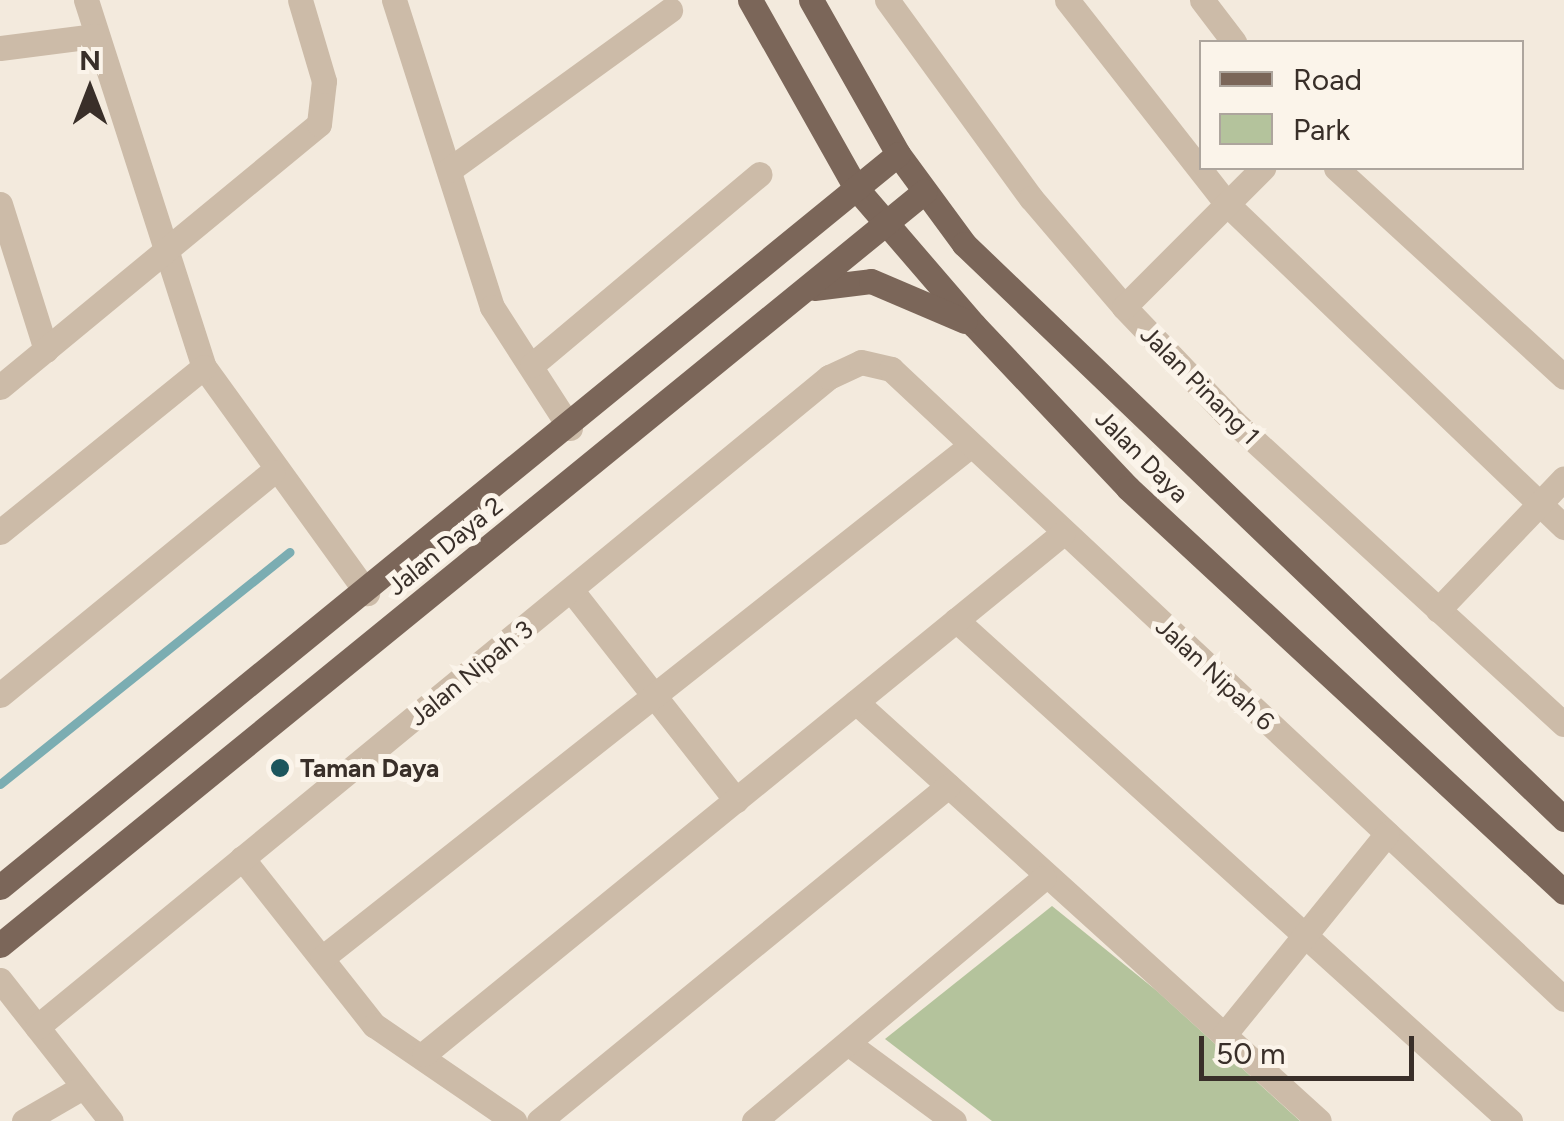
<!DOCTYPE html>
<html>
<head>
<meta charset="utf-8">
<style>
  body { margin:0 }
  #map { position:relative; width:1564px; height:1121px; overflow:hidden; background:#f3eadd; font-family:Figtree,sans-serif }
  div>[style] { position:absolute }
  .green>* { inset:0; background:#b4c39c }
  .stream>* { height:9px; margin:-4.5px; padding:0 4.5px; transform-origin:4.5px; border-radius:4.5px; background:#7badb2 }
  .minor>* { height:25px; margin:-12.5px; padding:0 12.5px; transform-origin:12.5px; border-radius:12.5px; background:#ccbba8 }
  .major>* { height:25px; margin:-12.5px; padding:0 12.5px; transform-origin:12.5px; border-radius:12.5px; background:#7b6659 }
  .dots>* { width:28px; height:28px; translate:-50% -50%; box-sizing:border-box; border:5px solid #fbf4ea; border-radius:50% }
  span { translate:-50% -50%; white-space:nowrap; text-align:center; line-height:1.15; -webkit-text-stroke:10px #fbf4ea; paint-order:stroke }
  .street-label { font-size:25px; color:#392f29 }
  .poi-label { font-size:25px; color:#392f29; font-weight:700 }
  .left { translate:0 -50%; text-align:left }
  .legend { position:absolute; left:1199px; top:40px; width:325px; height:130px; box-sizing:border-box; background:#fbf4ea; border:2px solid #ada59d; margin:0; padding:12px 18px; list-style:none; font-size:30px; color:#392f29 }
  .legend li { display:flex; align-items:center; gap:20px; height:50px }
  .legend b { width:50px; border:2px solid #ada59d }
  .north { position:absolute; left:40px; top:40px; width:100px; height:100px; -webkit-text-stroke:8px #fbf4ea; paint-order:stroke; rotate:0deg; font-size:28px; font-weight:700; line-height:40px; text-align:center; color:#392f29 }
  .north::after { content:''; display:block; margin:auto; width:35px; height:45px; background:#392f29; clip-path:polygon(50% 0,100% 100%,50% 72%,0 100%) }
  .scale { position:absolute; left:1199px; top:1036px; width:215px; height:45px; box-sizing:border-box; border:5px solid #392f29; border-top:0; padding-left:12px; font-size:30px; line-height:35px; white-space:nowrap; color:#392f29; -webkit-text-stroke:8px #fbf4ea; paint-order:stroke }
</style>
</head>
<body>
<div id="map">
  <div class="green">
    <div style="clip-path:polygon(1052px 906px,1157px 991px,1300px 1121px,992px 1121px,885px 1039px)"></div>
  </div>
  <div class="stream">
    <div style="left:0;top:784px;width:371px;rotate:-38.7deg"></div>
  </div>
  <div class="minor">
    <div style="left:86px;top:0;width:386px;rotate:72.2deg"></div>
    <div style="left:204px;top:367px;width:279px;rotate:54.2deg"></div>
    <div style="left:394px;top:0;width:322px;rotate:72.3deg"></div>
    <div style="left:492px;top:307px;width:144px;rotate:57.2deg"></div>
    <div style="left:887px;top:0;width:245px;rotate:54deg"></div>
    <div style="left:1031px;top:198px;width:143px;rotate:49.5deg"></div>
    <div style="left:1124px;top:307px;width:159px;rotate:46.3deg"></div>
    <div style="left:1234px;top:422px;width:447px;rotate:42.5deg"></div>
    <div style="left:1067px;top:0;width:259px;rotate:51.9deg"></div>
    <div style="left:1227px;top:204px;width:467px;rotate:43.8deg"></div>
    <div style="left:1202px;top:0;width:53px;rotate:52.7deg"></div>
    <div style="left:0;top:48px;width:96px;rotate:-7.2deg"></div>
    <div style="left:1336px;top:168px;width:309px;rotate:42.5deg"></div>
    <div style="left:449px;top:170px;width:273px;rotate:-35.9deg"></div>
    <div style="left:0;top:204px;width:153px;rotate:72.5deg"></div>
    <div style="left:1124px;top:307px;width:197px;rotate:-45deg"></div>
    <div style="left:532px;top:365px;width:297px;rotate:-40deg"></div>
    <div style="left:0;top:387px;width:413px;rotate:-39.5deg"></div>
    <div style="left:319px;top:124px;width:43px;rotate:-83.4deg"></div>
    <div style="left:324px;top:81px;width:84px;rotate:-106.5deg"></div>
    <div style="left:0;top:532px;width:262px;rotate:-39deg"></div>
    <div style="left:572px;top:591px;width:266px;rotate:51.9deg"></div>
    <div style="left:1438px;top:610px;width:182px;rotate:-46.3deg"></div>
    <div style="left:956px;top:620px;width:747px;rotate:42.12deg"></div>
    <div style="left:0;top:695px;width:352px;rotate:-39.3deg"></div>
    <div style="left:856px;top:702px;width:624px;rotate:42.14deg"></div>
    <div style="left:242px;top:858px;width:213px;rotate:51.7deg"></div>
    <div style="left:374px;top:1025px;width:170px;rotate:34.4deg"></div>
    <div style="left:322px;top:958px;width:827px;rotate:-38.32deg"></div>
    <div style="left:0;top:980px;width:179px;rotate:51.8deg"></div>
    <div style="left:37px;top:1027px;width:1025px;rotate:-39.38deg"></div>
    <div style="left:829px;top:377px;width:35px;rotate:-25deg"></div>
    <div style="left:861px;top:362px;width:31px;rotate:13deg"></div>
    <div style="left:891px;top:369px;width:922px;rotate:43.11deg"></div>
    <div style="left:1224px;top:1035px;width:259px;rotate:-51deg"></div>
    <div style="left:849px;top:1044px;width:130px;rotate:36.3deg"></div>
    <div style="left:424px;top:1054px;width:824px;rotate:-39.19deg"></div>
    <div style="left:24px;top:1121px;width:68px;rotate:-30deg"></div>
    <div style="left:539px;top:1121px;width:529px;rotate:-39.32deg"></div>
    <div style="left:754px;top:1121px;width:378px;rotate:-40deg"></div>
  </div>
  <div class="major">
    <div style="left:750px;top:0;width:216px;rotate:60.6deg"></div>
    <div style="left:856px;top:188px;width:181px;rotate:49.3deg"></div>
    <div style="left:974px;top:325px;width:224px;rotate:46.6deg"></div>
    <div style="left:1128px;top:488px;width:594px;rotate:42.82deg"></div>
    <div style="left:811px;top:0;width:177px;rotate:60.5deg"></div>
    <div style="left:898px;top:154px;width:112px;rotate:53.7deg"></div>
    <div style="left:964px;top:244px;width:831px;rotate:43.78deg"></div>
    <div style="left:814px;top:288px;width:57px;rotate:-7deg"></div>
    <div style="left:871px;top:281px;width:102px;rotate:23.1deg"></div>
    <div style="left:0;top:887px;width:1159px;rotate:-39.22deg"></div>
    <div style="left:0;top:945px;width:1193px;rotate:-39.18deg"></div>
  </div>
  <div class="dots">
    <div style="left:280px;top:768px;background:#1c555c"></div>
  </div>
  <div class="street-label">
    <span style="left:1200px;top:385px;rotate:45deg">Jalan Pinang 1</span>
    <span style="left:1142px;top:456px;rotate:45deg">Jalan Daya</span>
    <span style="left:445px;top:546px;rotate:-39deg">Jalan Daya 2</span>
    <span style="left:471px;top:673px;rotate:-39deg">Jalan Nipah 3</span>
    <span style="left:1215px;top:674px;rotate:43deg">Jalan Nipah 6</span>
  </div>
  <div class="poi-label">
    <span class="left" style="left:300px;top:768px">Taman Daya</span>
  </div>
  <ul class="legend">
  <li><b style="height:12px;background:#7b6659"></b>Road</li>
  <li><b style="height:28px;background:#b4c39c"></b>Park</li>
  </ul>
  <div class="north">N</div>
  <div class="scale">50 m</div>
</div>
</body>
</html>
